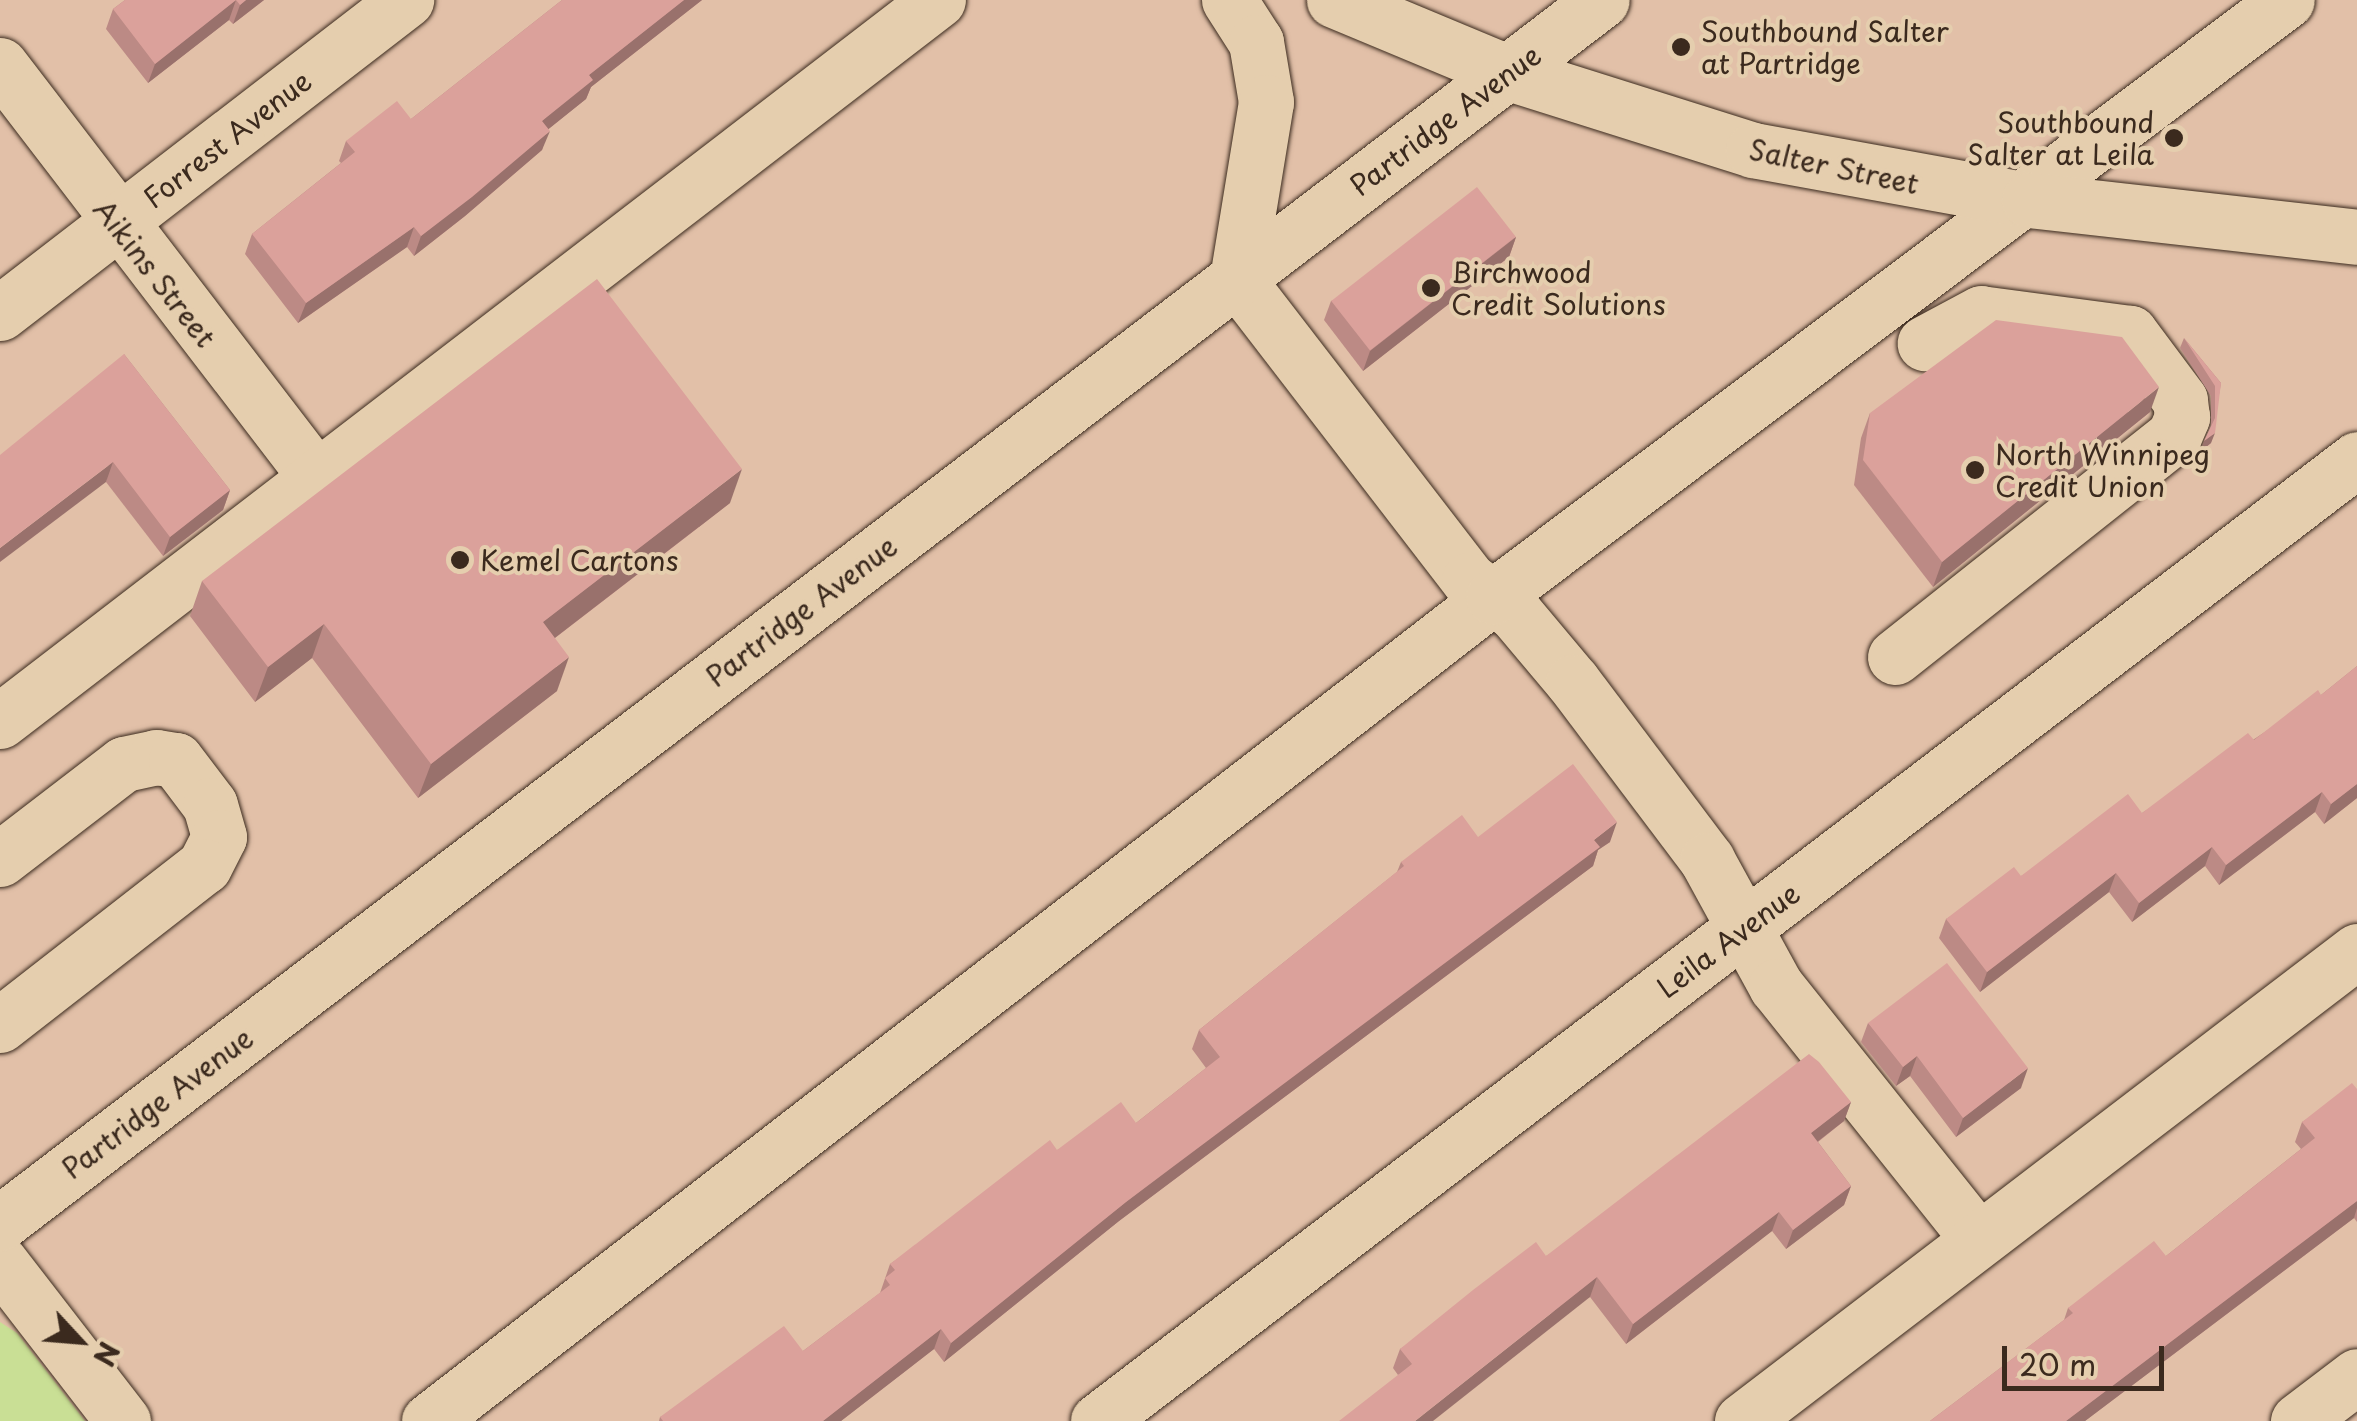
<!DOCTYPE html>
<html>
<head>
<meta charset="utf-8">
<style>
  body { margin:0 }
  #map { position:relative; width:2357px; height:1421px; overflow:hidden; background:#e2c0a8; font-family:"Playpen Sans",sans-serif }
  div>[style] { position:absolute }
  .green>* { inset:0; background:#c9df95 }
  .roads { filter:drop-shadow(0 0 2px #3b2a1e) drop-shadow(0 0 2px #3b2a1e) }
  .minor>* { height:55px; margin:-27.5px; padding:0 27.5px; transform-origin:27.5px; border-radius:27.5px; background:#e5ceae }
  .major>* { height:55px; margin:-27.5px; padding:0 27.5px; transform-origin:27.5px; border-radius:27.5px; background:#e5ceae }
  .wall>* { inset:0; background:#bc8a85 }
  .shaded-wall>* { inset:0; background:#99716c }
  .building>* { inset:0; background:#dba19b; transform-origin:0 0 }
  .dots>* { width:28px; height:28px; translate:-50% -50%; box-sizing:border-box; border:5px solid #e5ceae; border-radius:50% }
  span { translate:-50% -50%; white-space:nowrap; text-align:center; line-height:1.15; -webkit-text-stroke:8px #e5ceae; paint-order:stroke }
  .poi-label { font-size:28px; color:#3b2a1e }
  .left { translate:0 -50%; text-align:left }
  .right { translate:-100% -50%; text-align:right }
  .street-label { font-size:28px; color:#3b2a1e }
  .north { position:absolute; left:30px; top:1291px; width:100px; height:100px; -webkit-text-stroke:8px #e5ceae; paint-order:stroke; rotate:116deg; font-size:28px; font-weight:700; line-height:40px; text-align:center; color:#3b2a1e }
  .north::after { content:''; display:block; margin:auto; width:35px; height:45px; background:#3b2a1e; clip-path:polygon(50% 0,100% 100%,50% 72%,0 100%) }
  .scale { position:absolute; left:2002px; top:1346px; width:162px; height:45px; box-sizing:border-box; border:5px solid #3b2a1e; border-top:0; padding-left:12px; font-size:30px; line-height:35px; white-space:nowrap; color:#3b2a1e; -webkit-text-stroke:8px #e5ceae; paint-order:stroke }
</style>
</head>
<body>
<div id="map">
  <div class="green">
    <div style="clip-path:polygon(0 1322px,17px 1333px,85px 1421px,0 1421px)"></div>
  </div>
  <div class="roads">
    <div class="minor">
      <div style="left:0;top:65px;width:519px;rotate:52.51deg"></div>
      <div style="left:1237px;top:279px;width:380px;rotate:52.4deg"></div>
      <div style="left:1469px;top:580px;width:57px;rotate:35.7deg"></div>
      <div style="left:1515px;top:613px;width:90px;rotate:50deg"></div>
      <div style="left:1573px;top:682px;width:223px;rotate:53deg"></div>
      <div style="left:1707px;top:860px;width:144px;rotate:61.3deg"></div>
      <div style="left:1776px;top:986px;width:322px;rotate:51.4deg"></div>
      <div style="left:0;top:313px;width:513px;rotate:-37.63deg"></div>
      <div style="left:1895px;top:657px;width:356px;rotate:-38.4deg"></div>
      <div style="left:2174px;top:436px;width:21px;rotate:-67deg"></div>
      <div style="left:2182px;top:417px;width:17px;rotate:-97deg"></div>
      <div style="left:2180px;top:400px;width:84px;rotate:-126.7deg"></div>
      <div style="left:2130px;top:333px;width:150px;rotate:-172.4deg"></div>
      <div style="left:1981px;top:313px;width:64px;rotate:151.8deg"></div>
      <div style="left:0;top:721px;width:1183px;rotate:-37.55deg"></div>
      <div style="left:0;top:859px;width:156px;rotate:-37.5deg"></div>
      <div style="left:124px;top:764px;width:33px;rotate:-12deg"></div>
      <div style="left:156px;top:757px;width:20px;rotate:9deg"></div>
      <div style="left:176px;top:760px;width:56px;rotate:52.9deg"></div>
      <div style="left:210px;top:805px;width:33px;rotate:74deg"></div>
      <div style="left:219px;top:837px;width:33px;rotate:117deg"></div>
      <div style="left:204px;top:866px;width:259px;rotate:142.1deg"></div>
      <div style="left:0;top:1262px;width:201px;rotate:52.3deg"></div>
      <div style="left:429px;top:1421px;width:1346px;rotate:-37.76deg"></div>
      <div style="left:1493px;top:597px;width:993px;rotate:-36.94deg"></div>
      <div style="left:1742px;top:1421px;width:774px;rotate:-37.39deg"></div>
      <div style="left:2298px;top:1421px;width:74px;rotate:-37.3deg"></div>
    </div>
    <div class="major">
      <div style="left:1229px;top:0;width:50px;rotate:57.3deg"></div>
      <div style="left:1256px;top:42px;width:61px;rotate:80.5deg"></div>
      <div style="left:1266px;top:102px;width:179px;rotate:99.3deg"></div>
      <div style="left:1334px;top:0;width:190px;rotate:22.6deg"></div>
      <div style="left:1509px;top:73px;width:256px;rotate:17.5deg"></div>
      <div style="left:1753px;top:150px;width:280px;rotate:10.3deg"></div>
      <div style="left:2029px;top:200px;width:330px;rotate:6.4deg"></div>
      <div style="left:0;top:1223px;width:2015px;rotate:-37.36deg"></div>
      <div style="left:1098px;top:1421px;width:1584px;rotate:-37.38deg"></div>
    </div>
  </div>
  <div class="wall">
    <div style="clip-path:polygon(125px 0,264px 0,233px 24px,229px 20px,148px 83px,106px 29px,113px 9px)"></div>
    <div style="clip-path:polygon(562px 0,702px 0,591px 87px,586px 99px,548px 129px,542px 150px,465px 216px,414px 256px,407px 247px,298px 323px,245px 254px,252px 234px,341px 163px,339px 161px,346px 141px,411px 119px)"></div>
    <div style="clip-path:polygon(1516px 237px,1509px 257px,1363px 371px,1324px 320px,1331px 301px)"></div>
    <div style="clip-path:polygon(2184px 338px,2221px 383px,2211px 443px,2201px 451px,2211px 426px,2211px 396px,2180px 348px)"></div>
    <div style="clip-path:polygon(124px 354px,230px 490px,223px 510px,163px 556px,106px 482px)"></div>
    <div style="clip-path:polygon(2150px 412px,1933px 587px,1854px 485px,1861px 438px,1870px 413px)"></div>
    <div style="clip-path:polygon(730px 503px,555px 638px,557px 691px,418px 798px,312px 658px,255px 702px,190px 616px,202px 581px)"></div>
    <div style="clip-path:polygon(2357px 666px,2357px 798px,2324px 824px,2315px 812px,2219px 885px,2205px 866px,2132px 922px,2109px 892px,1980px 992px,1939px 938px,1946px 919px,2021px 876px,2142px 813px,2321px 695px)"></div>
    <div style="clip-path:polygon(1478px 837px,1610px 842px,1598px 850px,1593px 866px,1119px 1221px,944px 1362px,934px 1349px,841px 1421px,659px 1421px,660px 1417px,803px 1351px,880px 1293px,890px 1264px,1057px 1150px,1136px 1123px,1206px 1068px,1192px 1049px,1199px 1030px,1397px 872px,1401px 862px)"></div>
    <div style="clip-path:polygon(1868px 1023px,2021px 1088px,1956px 1137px,1910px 1076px,1896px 1086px,1861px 1042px)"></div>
    <div style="clip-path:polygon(2357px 1089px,2357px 1222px,2354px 1218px,2085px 1421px,1930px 1421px,2064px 1320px,2068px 1308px,2166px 1256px,2301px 1149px,2295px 1142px,2302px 1122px)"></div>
    <div style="clip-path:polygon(1851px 1102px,1844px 1121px,1818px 1142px,1851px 1186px,1844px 1205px,1786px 1249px,1772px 1231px,1626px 1344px,1590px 1297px,1398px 1375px,1393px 1368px,1400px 1349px,1546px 1256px)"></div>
  </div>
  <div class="shaded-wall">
    <div style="clip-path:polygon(236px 0,229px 20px,148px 83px,155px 64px)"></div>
    <div style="clip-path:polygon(246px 0,264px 0,233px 24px,240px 5px)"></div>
    <div style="clip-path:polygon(684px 0,702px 0,591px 87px,586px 99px,535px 140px,542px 121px,589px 75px)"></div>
    <div style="clip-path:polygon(550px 131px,542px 150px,465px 216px,414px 256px,421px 236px)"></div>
    <div style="clip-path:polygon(414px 227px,407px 247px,298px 323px,306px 303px)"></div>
    <div style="clip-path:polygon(1516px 237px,1509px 257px,1363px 371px,1370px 351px)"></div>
    <div style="clip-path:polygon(2159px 387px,2150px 412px,1933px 587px,1942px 562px)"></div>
    <div style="clip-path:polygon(2215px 433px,2211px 443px,2201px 451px,2204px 441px)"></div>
    <div style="clip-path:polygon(113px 462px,106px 482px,0 562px,0 548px)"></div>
    <div style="clip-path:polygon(742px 469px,730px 503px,530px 657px,543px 622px)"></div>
    <div style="clip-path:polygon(230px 490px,223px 510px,163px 556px,170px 537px)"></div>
    <div style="clip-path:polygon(324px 624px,312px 658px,255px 702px,268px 667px)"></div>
    <div style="clip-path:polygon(569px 657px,557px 691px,418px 798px,431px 764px)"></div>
    <div style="clip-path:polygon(2357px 784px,2357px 798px,2324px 824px,2331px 804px)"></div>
    <div style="clip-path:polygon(2322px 792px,2315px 812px,2219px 885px,2226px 865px)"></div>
    <div style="clip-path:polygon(1617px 822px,1610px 842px,1598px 850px,1593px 866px,1119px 1221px,944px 1362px,951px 1343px,1126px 1202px)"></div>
    <div style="clip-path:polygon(2212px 847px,2205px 866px,2132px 922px,2139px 903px)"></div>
    <div style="clip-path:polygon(2116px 873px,2109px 892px,1980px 992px,1987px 972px)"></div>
    <div style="clip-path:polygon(1917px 1056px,1910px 1076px,1896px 1086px,1903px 1067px)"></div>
    <div style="clip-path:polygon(2028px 1068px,2021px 1088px,1956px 1137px,1963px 1118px)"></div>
    <div style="clip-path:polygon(1851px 1102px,1844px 1121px,1804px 1152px,1811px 1133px)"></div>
    <div style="clip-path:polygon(1851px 1186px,1844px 1205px,1786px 1249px,1793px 1230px)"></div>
    <div style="clip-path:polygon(2357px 1201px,2357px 1208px,2354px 1218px,2085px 1421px,2066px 1421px)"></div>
    <div style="clip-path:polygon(1779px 1212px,1772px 1231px,1626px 1344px,1633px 1324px)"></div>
    <div style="clip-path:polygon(1597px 1277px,1590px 1297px,1433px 1421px,1415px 1421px)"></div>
    <div style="clip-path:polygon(941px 1329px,934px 1349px,841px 1421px,823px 1421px)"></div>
  </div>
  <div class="building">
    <div style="clip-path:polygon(125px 0,246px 0,240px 5px,236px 0,155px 64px,113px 9px)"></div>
    <div style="clip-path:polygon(562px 0,684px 0,589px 75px,593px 80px,542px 121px,550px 131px,472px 197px,421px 236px,414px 227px,306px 303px,252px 234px,355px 152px,346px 141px,397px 101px,411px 119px)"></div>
    <div style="left:1477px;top:187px;width:63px;height:185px;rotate:52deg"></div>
    <div style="clip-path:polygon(597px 279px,742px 469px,543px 622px,569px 657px,431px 764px,324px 624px,268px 667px,202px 581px)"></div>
    <div style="clip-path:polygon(1996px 320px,2122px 337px,2159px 387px,1942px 562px,1863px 460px,1870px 413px)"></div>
    <div style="clip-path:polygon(2184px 338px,2221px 383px,2215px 433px,2204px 441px,2215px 418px,2215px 386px)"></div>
    <div style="clip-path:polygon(124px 354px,230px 490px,170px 537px,113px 462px,0 548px,0 455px)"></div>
    <div style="clip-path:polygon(2357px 666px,2357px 784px,2331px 804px,2322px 792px,2226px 865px,2212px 847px,2139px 903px,2116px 873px,1987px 972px,1946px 919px,2014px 867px,2021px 876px,2128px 794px,2142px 813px,2248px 733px,2254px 740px,2318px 690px,2321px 695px)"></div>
    <div style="clip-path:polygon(1573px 764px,1617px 822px,1594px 840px,1600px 847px,1126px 1202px,951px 1343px,941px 1329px,823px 1421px,663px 1421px,660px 1417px,784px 1326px,803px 1351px,890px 1285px,885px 1278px,895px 1270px,890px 1264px,1050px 1140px,1057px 1150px,1121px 1102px,1136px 1123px,1220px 1057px,1199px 1030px,1404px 866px,1401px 862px,1462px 815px,1478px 837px)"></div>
    <div style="clip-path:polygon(1947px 963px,2028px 1068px,1963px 1118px,1917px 1056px,1903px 1067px,1868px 1023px)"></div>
    <div style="clip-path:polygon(1809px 1054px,1819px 1062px,1851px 1102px,1811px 1133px,1851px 1186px,1793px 1230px,1779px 1212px,1633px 1324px,1597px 1277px,1415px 1421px,1339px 1421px,1412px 1364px,1400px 1349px,1473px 1290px,1536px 1242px,1546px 1256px)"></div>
    <div style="clip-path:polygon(2352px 1083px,2357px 1089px,2357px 1201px,2066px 1421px,1930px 1421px,2073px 1313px,2068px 1308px,2154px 1241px,2166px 1256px,2315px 1138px,2302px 1122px)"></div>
  </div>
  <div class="dots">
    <div style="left:1681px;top:47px;background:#3b2a1e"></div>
    <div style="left:2174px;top:138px;background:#3b2a1e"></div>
    <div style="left:1431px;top:288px;background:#3b2a1e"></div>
    <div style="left:1975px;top:470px;background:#3b2a1e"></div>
    <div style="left:460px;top:560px;background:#3b2a1e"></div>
  </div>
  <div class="poi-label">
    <span class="left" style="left:1701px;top:47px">Southbound Salter<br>at Partridge</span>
    <span class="right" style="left:2154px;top:138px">Southbound<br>Salter at Leila</span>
    <span class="left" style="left:1451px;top:288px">Birchwood<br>Credit Solutions</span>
    <span class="left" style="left:1995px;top:470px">North Winnipeg<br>Credit Union</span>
    <span class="left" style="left:480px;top:560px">Kemel Cartons</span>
  </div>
  <div class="street-label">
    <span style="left:1445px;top:120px;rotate:-37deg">Partridge Avenue</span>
    <span style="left:227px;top:139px;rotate:-38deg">Forrest Avenue</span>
    <span style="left:1834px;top:166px;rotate:12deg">Salter Street</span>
    <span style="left:155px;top:273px;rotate:52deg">Aikins Street</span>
    <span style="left:801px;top:611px;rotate:-37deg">Partridge Avenue</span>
    <span style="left:1728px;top:940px;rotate:-37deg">Leila Avenue</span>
    <span style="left:157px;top:1103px;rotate:-37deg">Partridge Avenue</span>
  </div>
  <div class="north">N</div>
  <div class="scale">20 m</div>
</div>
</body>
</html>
